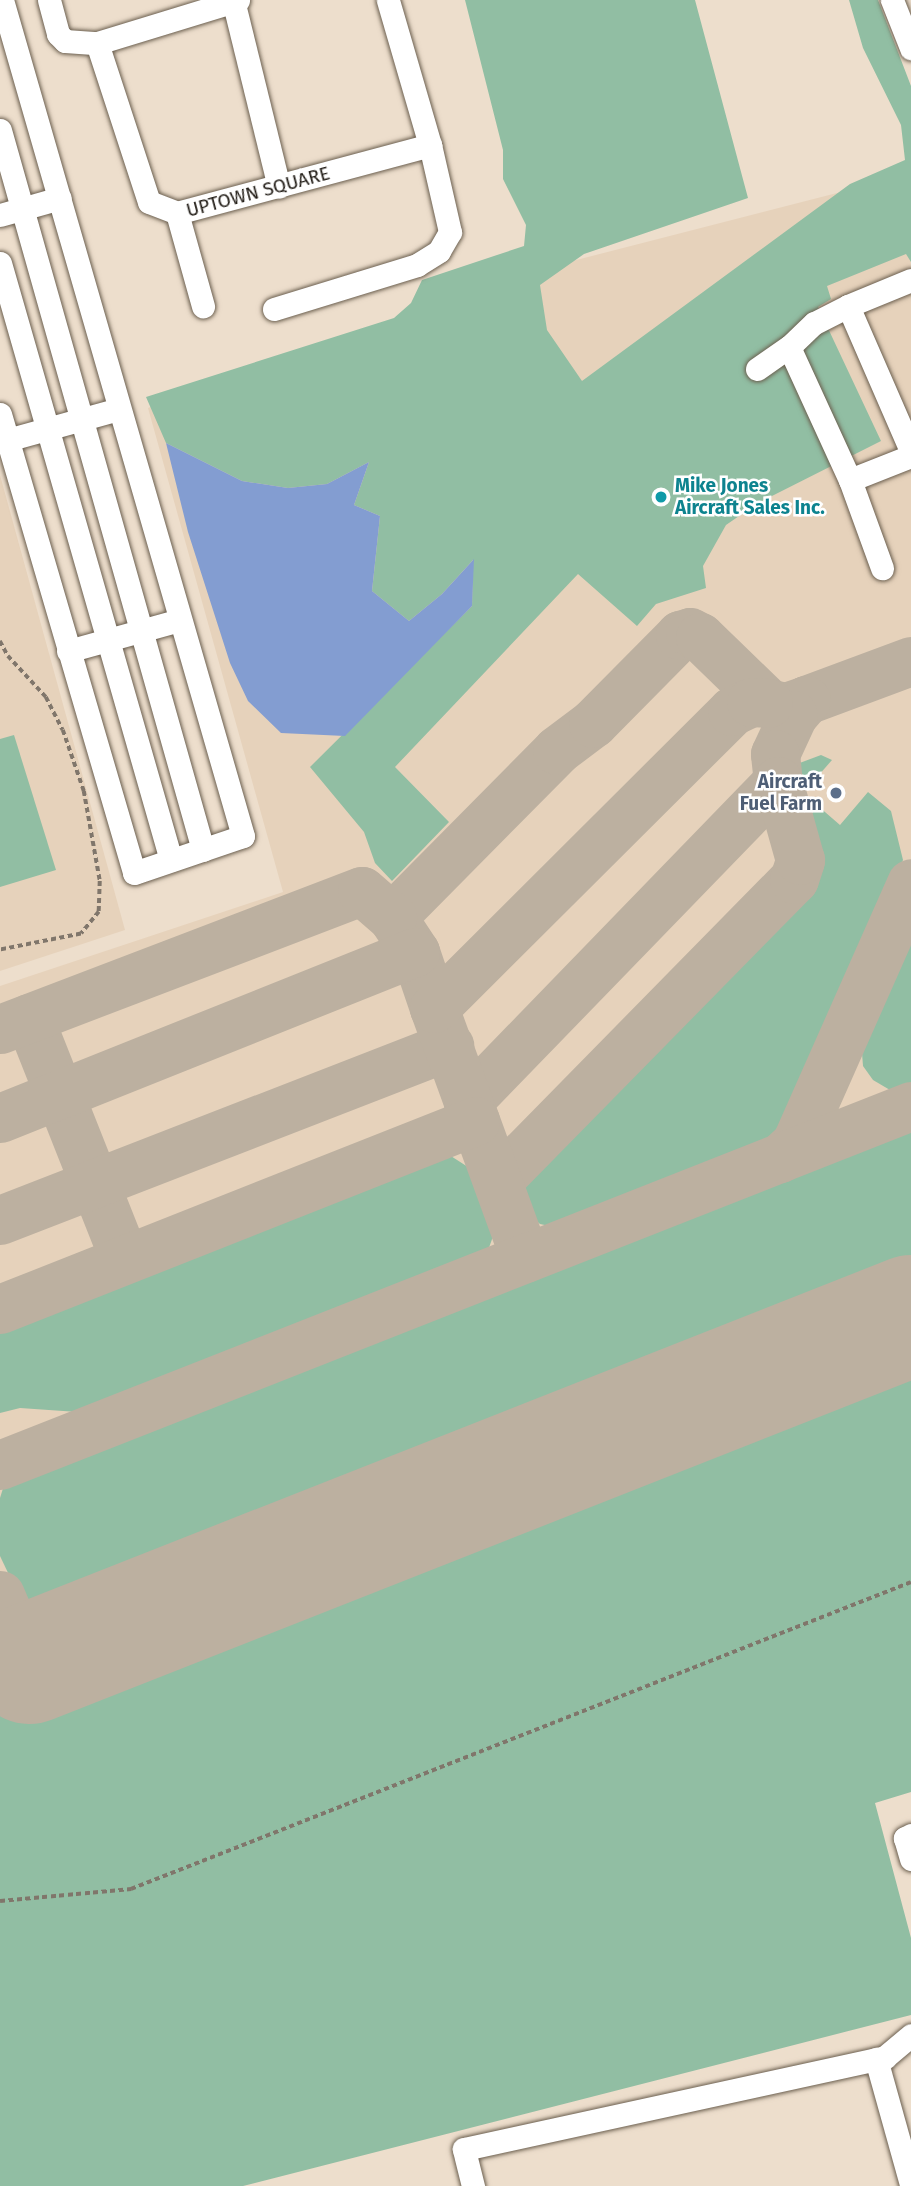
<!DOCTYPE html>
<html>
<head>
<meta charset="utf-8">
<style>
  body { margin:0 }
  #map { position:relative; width:911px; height:2186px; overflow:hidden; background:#eddecc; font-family:"Fira Sans",sans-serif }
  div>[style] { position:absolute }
  .built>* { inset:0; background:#e6d2bb }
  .green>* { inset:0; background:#91bea3 }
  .water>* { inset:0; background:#839dd1 }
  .taxiway>* { height:49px; margin:-24.5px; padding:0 24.5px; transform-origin:24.5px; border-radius:24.5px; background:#bcb0a0 }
  .runway>* { height:121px; margin:-60.5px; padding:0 60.5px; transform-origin:60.5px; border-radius:60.5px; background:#bcb0a0 }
  .path>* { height:3.5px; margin-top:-1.75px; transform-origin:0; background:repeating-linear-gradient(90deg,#80766b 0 5px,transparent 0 8.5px) }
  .roads { filter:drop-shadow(0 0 2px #6b5f4f) drop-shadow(0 0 2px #6b5f4f) }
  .minor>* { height:23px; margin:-11.5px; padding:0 11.5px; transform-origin:11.5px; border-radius:11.5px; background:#fff }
  .dots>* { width:19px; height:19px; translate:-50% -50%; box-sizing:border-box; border:4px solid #fff; border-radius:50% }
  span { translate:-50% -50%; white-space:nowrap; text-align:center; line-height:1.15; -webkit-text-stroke:5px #fff; paint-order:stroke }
  .street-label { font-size:19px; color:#211c16 }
  .culture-label { font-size:19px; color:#0d838f; font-weight:700 }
  .left { translate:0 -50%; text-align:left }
  .service-label { font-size:19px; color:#4e5e75; font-weight:700 }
  .right { translate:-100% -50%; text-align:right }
</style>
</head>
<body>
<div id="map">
  <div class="built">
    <div style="clip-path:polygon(911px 174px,911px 1609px,0 1973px,0 986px,283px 892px,148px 408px,553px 266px)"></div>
    <div style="clip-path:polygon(0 475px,125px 930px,0 971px)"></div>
  </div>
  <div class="green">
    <div style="clip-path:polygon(465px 0,695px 0,748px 198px,584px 254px,540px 285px,547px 330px,582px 381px,850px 184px,905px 160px,901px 125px,863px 48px,849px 0,878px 0,911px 86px,911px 262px,906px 254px,827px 286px,831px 299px,818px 307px,881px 441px,758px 503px,726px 525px,703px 566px,706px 588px,656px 604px,637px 626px,578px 574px,395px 767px,449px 822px,392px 881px,375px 863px,364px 832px,310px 767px,472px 606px,473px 560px,442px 594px,409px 621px,372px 591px,380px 516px,354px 505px,369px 462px,327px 484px,288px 488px,242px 481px,166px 443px,146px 397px,394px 318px,411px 303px,422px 280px,524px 246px,526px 225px,503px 179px,503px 150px)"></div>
    <div style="clip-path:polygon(14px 735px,56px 870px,0 887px,0 739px)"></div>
    <div style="clip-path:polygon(821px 755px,832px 760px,797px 800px,791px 783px,797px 764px)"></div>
    <div style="clip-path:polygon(868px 792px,891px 811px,903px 860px,787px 1125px,773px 1142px,753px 1154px,564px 1229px,540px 1224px,524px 1211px,521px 1190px,530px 1169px,814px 883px,803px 824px,818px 806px,840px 825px)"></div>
    <div style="clip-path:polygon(911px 920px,911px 1089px,890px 1090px,873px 1080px,863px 1066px,861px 1040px)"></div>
    <div style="clip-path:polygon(911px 1122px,911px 1274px,52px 1614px,20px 1598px,0 1556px,0 1498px,5px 1482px)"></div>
    <div style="clip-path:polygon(443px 1151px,482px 1176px,496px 1228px,486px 1256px,92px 1413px,20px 1408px,0 1413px,0 1329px)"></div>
    <div style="clip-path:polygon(911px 1360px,911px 1792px,875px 1803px,911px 1938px,911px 2015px,243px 2186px,0 2186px,0 1636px,31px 1712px)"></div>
  </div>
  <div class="water">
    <div style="clip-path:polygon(166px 443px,242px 481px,288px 488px,327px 484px,369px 462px,354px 505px,380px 516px,372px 591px,409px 621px,442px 594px,474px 559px,472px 606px,345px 736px,281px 733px,248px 701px,230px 663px,188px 532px)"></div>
  </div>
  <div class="taxiway">
    <div style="left:806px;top:700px;width:112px;rotate:-20.4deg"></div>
    <div style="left:434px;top:1008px;width:59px;rotate:-108.7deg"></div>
    <div style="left:415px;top:952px;width:42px;rotate:-123.3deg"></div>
    <div style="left:392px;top:917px;width:235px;rotate:-45.3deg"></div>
    <div style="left:557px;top:750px;width:45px;rotate:-36.9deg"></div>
    <div style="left:593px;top:723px;width:124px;rotate:-45.3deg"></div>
    <div style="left:680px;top:635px;width:10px;rotate:-17deg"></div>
    <div style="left:690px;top:632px;width:11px;rotate:27deg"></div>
    <div style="left:700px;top:637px;width:95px;rotate:44.1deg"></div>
    <div style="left:768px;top:703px;width:18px;rotate:13deg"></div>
    <div style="left:786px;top:707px;width:21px;rotate:-19deg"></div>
    <div style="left:806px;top:700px;width:20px;rotate:131deg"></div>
    <div style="left:793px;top:715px;width:43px;rotate:114.8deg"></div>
    <div style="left:775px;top:754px;width:27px;rotate:84deg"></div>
    <div style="left:778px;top:781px;width:446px;rotate:134.1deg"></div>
    <div style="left:29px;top:1018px;width:258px;rotate:68.4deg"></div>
    <div style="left:0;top:1029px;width:387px;rotate:-20.9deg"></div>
    <div style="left:362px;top:891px;width:40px;rotate:41deg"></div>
    <div style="left:0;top:1118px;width:447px;rotate:-21.8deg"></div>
    <div style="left:780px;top:1158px;width:22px;rotate:-43deg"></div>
    <div style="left:796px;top:1143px;width:284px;rotate:-66.1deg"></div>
    <div style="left:498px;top:1180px;width:422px;rotate:-45.5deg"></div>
    <div style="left:794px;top:879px;width:20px;rotate:-72deg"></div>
    <div style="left:800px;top:860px;width:82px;rotate:-105.6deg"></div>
    <div style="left:0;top:1220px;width:482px;rotate:-21.2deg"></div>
    <div style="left:525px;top:1258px;width:266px;rotate:-110deg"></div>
    <div style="left:434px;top:1008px;width:421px;rotate:-44.9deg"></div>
    <div style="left:732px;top:711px;width:21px;rotate:-25deg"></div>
    <div style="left:751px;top:702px;width:17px;rotate:3deg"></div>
    <div style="left:0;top:1309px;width:511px;rotate:-21.59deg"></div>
    <div style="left:0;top:1465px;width:979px;rotate:-21.51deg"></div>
    <div style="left:0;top:1595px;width:74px;rotate:66.9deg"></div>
  </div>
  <div class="runway">
    <div style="left:29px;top:1663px;width:948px;rotate:-21.53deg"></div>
  </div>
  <div class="path">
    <div style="left:0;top:641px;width:17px;rotate:62deg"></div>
    <div style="left:8px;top:656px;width:56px;rotate:47.2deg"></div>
    <div style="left:46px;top:697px;width:37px;rotate:63deg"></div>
    <div style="left:63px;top:730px;width:65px;rotate:71deg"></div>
    <div style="left:84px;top:791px;width:91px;rotate:79.9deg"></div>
    <div style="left:100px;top:881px;width:31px;rotate:92deg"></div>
    <div style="left:99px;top:912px;width:28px;rotate:129deg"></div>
    <div style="left:81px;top:934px;width:83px;rotate:168.8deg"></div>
    <div style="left:0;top:1901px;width:132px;rotate:-5.2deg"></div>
    <div style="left:131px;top:1889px;width:838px;rotate:-21.48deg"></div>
  </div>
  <div class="roads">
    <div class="minor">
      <div style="left:49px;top:0;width:35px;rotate:75deg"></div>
      <div style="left:58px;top:34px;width:10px;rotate:45deg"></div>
      <div style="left:65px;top:41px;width:32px;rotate:4deg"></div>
      <div style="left:238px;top:0;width:147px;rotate:163deg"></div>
      <div style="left:97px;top:43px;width:167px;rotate:71.9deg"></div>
      <div style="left:149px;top:202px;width:30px;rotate:21deg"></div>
      <div style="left:177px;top:213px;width:262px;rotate:-15deg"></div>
      <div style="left:430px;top:145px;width:151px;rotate:-106.2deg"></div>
      <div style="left:892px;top:0;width:52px;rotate:68.4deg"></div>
      <div style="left:234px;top:4px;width:188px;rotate:76.2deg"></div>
      <div style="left:0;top:130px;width:748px;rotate:74.25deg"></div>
      <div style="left:177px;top:213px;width:97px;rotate:74.4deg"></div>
      <div style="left:0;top:215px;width:62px;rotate:-15.8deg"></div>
      <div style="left:0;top:263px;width:621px;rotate:74.02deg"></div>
      <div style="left:911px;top:280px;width:68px;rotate:157.6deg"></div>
      <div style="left:848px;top:306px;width:158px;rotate:66.5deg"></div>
      <div style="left:848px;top:306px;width:38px;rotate:153deg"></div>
      <div style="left:814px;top:323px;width:35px;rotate:136deg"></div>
      <div style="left:789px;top:347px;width:146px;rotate:65.4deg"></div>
      <div style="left:850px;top:480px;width:94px;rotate:70deg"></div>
      <div style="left:274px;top:309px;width:150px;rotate:-17.1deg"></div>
      <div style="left:417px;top:265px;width:26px;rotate:-32deg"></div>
      <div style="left:439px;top:251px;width:22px;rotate:-60deg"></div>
      <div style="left:450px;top:232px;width:89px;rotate:-102.9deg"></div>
      <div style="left:757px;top:369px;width:39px;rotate:-35deg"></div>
      <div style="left:0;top:414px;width:478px;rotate:73.7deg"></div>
      <div style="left:134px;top:873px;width:115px;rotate:-18.7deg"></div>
      <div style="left:243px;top:836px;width:870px;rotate:-106.08deg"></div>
      <div style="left:7px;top:440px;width:116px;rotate:-15.5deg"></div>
      <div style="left:850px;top:480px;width:66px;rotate:-21.5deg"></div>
      <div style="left:68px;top:651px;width:116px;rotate:-15.5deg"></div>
      <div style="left:911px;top:1835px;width:7px;rotate:153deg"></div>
      <div style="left:905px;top:1838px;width:22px;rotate:74deg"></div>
      <div style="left:876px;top:2059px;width:130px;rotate:74.4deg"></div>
      <div style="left:473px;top:2186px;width:38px;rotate:-104deg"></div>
      <div style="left:464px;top:2149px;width:431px;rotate:-12.3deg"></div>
      <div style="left:885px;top:2057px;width:34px;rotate:-40deg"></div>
    </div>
  </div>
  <div class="dots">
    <div style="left:661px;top:497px;background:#0f9aa8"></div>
    <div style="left:836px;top:793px;background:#5c6f8a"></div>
  </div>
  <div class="street-label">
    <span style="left:258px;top:192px;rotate:-15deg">UPTOWN SQUARE</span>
  </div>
  <div class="culture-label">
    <span class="left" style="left:675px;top:497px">Mike Jones<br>Aircraft Sales Inc.</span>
  </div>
  <div class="service-label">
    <span class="right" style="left:822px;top:793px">Aircraft<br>Fuel Farm</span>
  </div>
</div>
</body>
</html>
